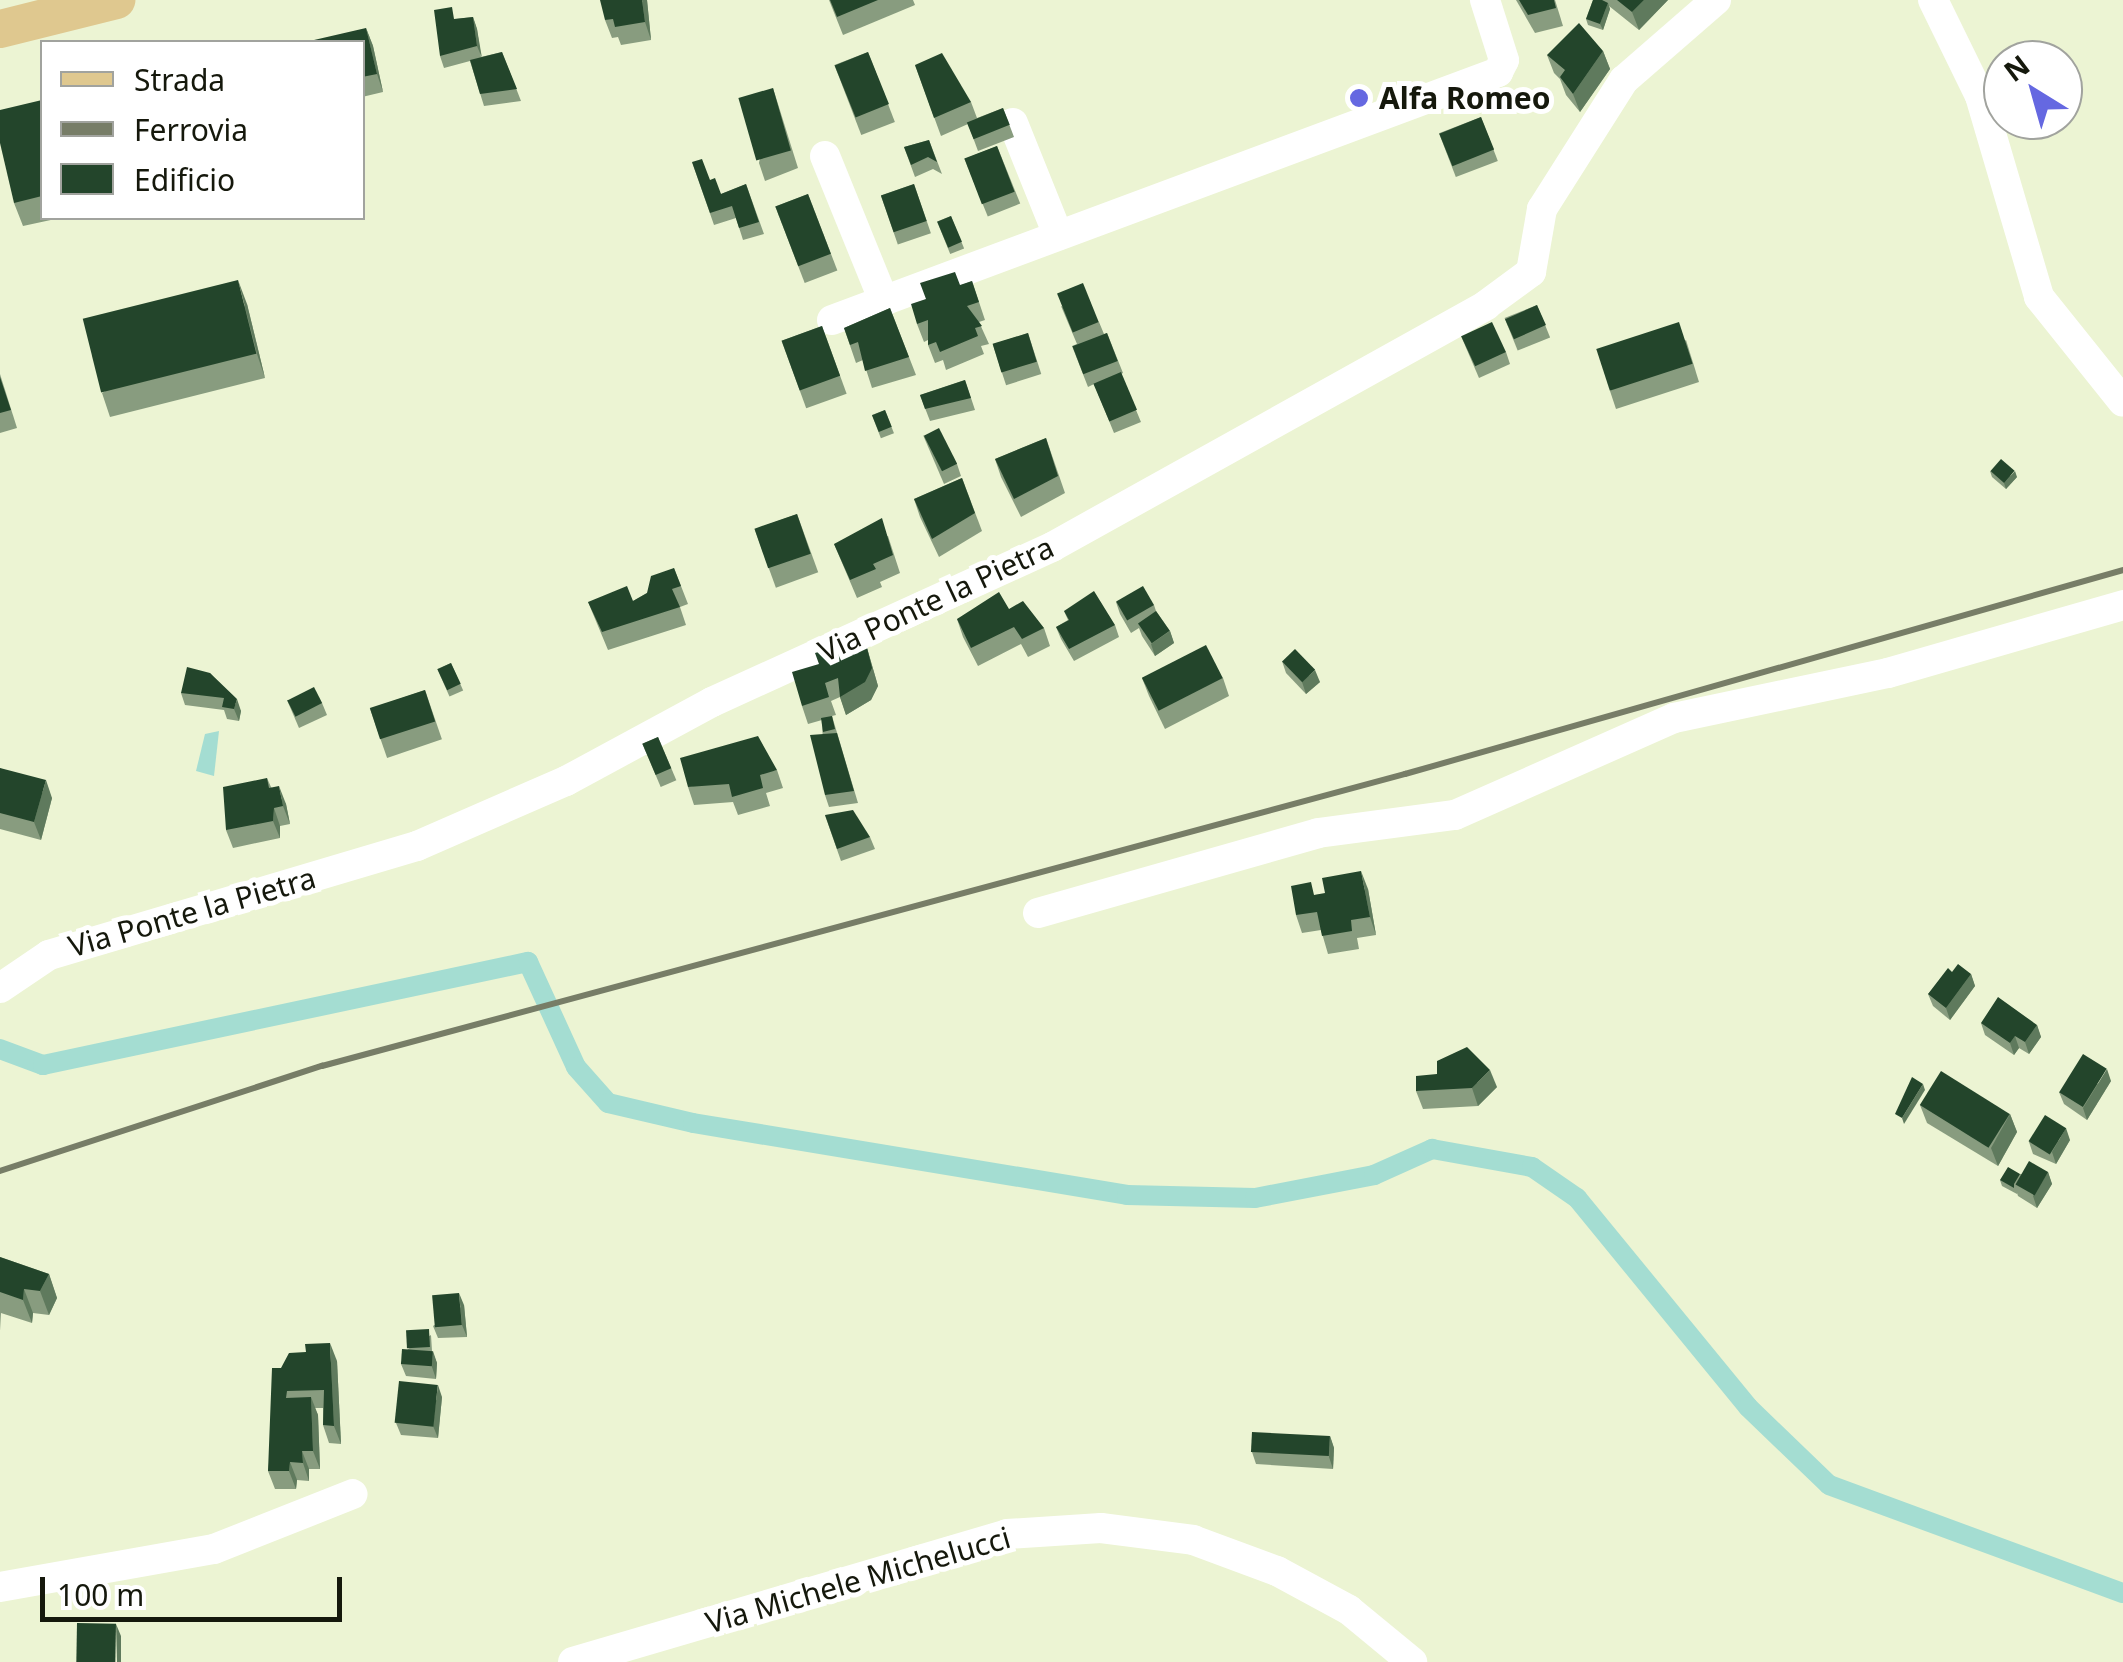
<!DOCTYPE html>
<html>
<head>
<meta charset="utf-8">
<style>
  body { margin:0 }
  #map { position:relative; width:2123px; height:1662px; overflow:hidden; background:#ecf4d3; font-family:"Noto Sans",sans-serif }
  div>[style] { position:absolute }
  .water>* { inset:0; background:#a4ddd2 }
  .canal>* { height:20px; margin:-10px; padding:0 10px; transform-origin:10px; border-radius:10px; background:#a4ddd2 }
  .minor>* { height:30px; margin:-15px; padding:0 15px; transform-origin:15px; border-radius:15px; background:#fff }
  .major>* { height:38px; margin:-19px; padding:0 19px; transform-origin:19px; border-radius:19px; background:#dfc88f }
  .rail>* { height:6px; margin:-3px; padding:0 3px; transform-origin:3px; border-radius:3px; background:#777d67 }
  .wall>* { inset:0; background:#889c7f; transform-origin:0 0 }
  .shaded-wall>* { inset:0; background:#5f7a5d }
  .building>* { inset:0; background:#23452b; transform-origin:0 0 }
  .dots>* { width:28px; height:28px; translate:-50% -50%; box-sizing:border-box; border:5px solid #fff; border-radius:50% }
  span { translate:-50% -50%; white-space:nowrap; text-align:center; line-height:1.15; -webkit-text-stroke:10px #fff; paint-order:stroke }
  .poi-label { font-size:30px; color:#15180c; font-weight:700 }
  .left { translate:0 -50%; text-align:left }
  .street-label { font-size:30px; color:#15180c }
  .legend { position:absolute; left:40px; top:40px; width:325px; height:180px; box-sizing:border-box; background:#fff; border:2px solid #a1a39e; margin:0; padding:12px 18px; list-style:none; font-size:30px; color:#15180c }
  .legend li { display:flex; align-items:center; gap:20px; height:50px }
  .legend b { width:50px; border:2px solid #a1a39e }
  .north { position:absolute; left:1983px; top:40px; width:100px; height:100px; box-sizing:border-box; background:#fff; border:2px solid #a1a39e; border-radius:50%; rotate:323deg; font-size:28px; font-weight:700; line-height:40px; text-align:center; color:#15180c }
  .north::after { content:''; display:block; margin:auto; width:35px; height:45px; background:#6568e1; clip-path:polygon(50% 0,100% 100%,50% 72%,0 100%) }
  .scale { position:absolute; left:40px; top:1577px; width:302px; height:45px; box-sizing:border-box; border:5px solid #15180c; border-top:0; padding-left:12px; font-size:30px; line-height:35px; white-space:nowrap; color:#15180c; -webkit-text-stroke:8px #fff; paint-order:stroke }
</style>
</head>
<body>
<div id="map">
  <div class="water">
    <div style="clip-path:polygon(219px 731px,214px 776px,196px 771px,205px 734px)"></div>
  </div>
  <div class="canal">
    <div style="left:0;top:1049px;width:46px;rotate:20.4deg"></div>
    <div style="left:43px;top:1065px;width:496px;rotate:-12deg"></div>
    <div style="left:528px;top:962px;width:115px;rotate:65.4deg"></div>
    <div style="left:576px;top:1067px;width:48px;rotate:48.4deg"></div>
    <div style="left:608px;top:1103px;width:87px;rotate:13.2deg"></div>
    <div style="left:693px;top:1123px;width:440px;rotate:9.4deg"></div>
    <div style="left:1127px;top:1195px;width:128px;rotate:1.3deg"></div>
    <div style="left:1255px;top:1198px;width:121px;rotate:-10.9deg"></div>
    <div style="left:1374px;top:1175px;width:64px;rotate:-24.1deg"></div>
    <div style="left:1432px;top:1149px;width:102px;rotate:10.2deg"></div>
    <div style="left:1532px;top:1167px;width:55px;rotate:34.6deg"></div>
    <div style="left:1577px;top:1198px;width:270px;rotate:50.7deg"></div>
    <div style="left:1748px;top:1407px;width:112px;rotate:43.9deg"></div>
    <div style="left:1829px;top:1485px;width:313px;rotate:20.2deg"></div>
  </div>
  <div class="minor">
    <div style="left:1933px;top:0;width:107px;rotate:63.9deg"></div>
    <div style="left:1980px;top:96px;width:209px;rotate:73.6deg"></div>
    <div style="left:2039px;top:297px;width:134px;rotate:51.3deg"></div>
    <div style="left:1013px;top:123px;width:121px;rotate:68.1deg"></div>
    <div style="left:825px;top:156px;width:157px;rotate:67.9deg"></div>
    <div style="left:832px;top:320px;width:711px;rotate:-20.42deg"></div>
    <div style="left:1498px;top:72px;width:13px;rotate:-63deg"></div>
    <div style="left:1504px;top:60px;width:63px;rotate:-107.6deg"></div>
    <div style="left:1038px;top:913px;width:291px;rotate:-15.9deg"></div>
    <div style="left:1318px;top:833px;width:138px;rotate:-7.5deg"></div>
    <div style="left:1455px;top:815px;width:240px;rotate:-23.9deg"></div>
    <div style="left:1674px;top:718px;width:219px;rotate:-11.9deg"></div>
    <div style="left:1888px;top:673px;width:245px;rotate:-16.1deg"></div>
    <div style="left:0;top:988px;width:59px;rotate:-34deg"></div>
    <div style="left:49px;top:955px;width:384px;rotate:-16.5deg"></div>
    <div style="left:417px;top:846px;width:163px;rotate:-23.6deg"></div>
    <div style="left:566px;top:781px;width:166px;rotate:-28.4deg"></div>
    <div style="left:712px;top:702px;width:374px;rotate:-24.5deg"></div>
    <div style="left:1052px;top:547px;width:497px;rotate:-29.1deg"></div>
    <div style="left:1486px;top:305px;width:56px;rotate:-36.3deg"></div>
    <div style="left:1531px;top:272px;width:64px;rotate:-80.1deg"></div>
    <div style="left:1542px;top:209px;width:153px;rotate:-57.6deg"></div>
    <div style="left:1624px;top:80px;width:122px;rotate:-41deg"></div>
    <div style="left:0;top:1587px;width:217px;rotate:-10.1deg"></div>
    <div style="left:214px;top:1549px;width:149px;rotate:-21.6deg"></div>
    <div style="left:573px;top:1662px;width:452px;rotate:-16.4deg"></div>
    <div style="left:1007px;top:1534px;width:94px;rotate:-3.7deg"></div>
    <div style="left:1101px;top:1528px;width:93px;rotate:7.4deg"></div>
    <div style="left:1193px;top:1540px;width:90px;rotate:20.3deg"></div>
    <div style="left:1277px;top:1571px;width:82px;rotate:28.4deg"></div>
    <div style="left:1349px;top:1610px;width:82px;rotate:39.5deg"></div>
  </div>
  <div class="major">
    <div style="left:0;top:29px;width:120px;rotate:-14deg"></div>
  </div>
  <div class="rail">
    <div style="left:0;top:1171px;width:339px;rotate:-18.1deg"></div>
    <div style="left:322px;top:1066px;width:1122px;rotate:-15.09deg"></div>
    <div style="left:1405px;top:774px;width:746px;rotate:-15.86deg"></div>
  </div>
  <div class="wall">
    <div style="clip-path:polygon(647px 0,651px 40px,621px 45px,618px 37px,612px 38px,605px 20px)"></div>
    <div style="clip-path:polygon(829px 0,913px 0,915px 5px,843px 35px)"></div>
    <div style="clip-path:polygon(1516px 0,1555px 0,1563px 26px,1535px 33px)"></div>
    <div style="clip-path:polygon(1593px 0,1668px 0,1639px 30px,1609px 6px,1610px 9px,1603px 30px,1588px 25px,1586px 19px)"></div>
    <div style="clip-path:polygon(473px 17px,477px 29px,481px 57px,502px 52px,521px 101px,484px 106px,470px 61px,444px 68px,440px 56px,456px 19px)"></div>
    <div style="clip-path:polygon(366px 28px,373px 46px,383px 92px,362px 97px,362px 42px)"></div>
    <div style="clip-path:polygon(1603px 51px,1610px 69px,1580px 112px,1566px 95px,1560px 79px,1554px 73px,1547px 55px)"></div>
    <div style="left:868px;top:52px;width:75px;height:36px;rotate:69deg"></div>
    <div style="clip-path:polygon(915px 65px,971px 102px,977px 118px,1003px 108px,1014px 137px,978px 151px,968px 124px,941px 136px)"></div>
    <div style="clip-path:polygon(773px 88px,798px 168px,765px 181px,759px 163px)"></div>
    <div style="clip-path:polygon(42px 100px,42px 218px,60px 218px,23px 226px,14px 203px)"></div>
    <div style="left:1481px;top:117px;width:47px;height:45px;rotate:69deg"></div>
    <div style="clip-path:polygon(929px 140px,942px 174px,933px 169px,915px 177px,904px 147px)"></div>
    <div style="left:997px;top:146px;width:62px;height:35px;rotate:68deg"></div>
    <div style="clip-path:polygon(692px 162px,721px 194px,746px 184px,764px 234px,743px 240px,736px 218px,714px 225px)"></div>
    <div style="left:914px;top:184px;width:52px;height:35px;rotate:71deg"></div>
    <div style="left:808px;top:194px;width:82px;height:35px;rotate:69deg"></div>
    <div style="left:951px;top:216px;width:35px;height:15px;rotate:68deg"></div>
    <div style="clip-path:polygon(972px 281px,985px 320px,979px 322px,989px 344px,981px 346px,984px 354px,946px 370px,943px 360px,935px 363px,928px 345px,928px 340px,924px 342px,917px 324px,926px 299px)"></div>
    <div style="clip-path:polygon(247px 304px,265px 378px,110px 417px,102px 393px)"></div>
    <div style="left:1537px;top:305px;width:35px;height:35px;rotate:68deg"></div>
    <div style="clip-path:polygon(1061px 306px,1099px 322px,1104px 334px,1107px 333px,1123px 373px,1121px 374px,1141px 422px,1114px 433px,1094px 384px,1088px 387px,1072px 346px,1077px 344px)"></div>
    <div style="clip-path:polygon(890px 308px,916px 375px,872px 388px,863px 360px,856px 363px,844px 328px)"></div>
    <div style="left:822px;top:326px;width:72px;height:43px;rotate:70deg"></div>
    <div style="left:1028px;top:333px;width:43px;height:37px;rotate:72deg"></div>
    <div style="clip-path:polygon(1461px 336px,1506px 352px,1510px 364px,1479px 378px)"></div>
    <div style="clip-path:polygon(1686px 340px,1699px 382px,1616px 409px,1610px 391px)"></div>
    <div style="clip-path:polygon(0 374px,17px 428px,0 433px)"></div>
    <div style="clip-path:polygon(965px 380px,975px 410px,930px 421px,920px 395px)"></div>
    <div style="left:885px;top:410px;width:25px;height:14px;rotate:69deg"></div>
    <div style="clip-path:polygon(923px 435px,957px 464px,961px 476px,944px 484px)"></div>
    <div style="clip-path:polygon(1046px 438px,1065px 493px,1021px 517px,1001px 477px,995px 459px)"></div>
    <div style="clip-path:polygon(1990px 471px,2017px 477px,2006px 489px,1992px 477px)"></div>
    <div style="clip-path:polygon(962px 478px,982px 531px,939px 557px,920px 517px,914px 499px)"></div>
    <div style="left:797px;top:514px;width:62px;height:45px;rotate:70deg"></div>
    <div style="clip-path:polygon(888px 536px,900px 573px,880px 582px,882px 587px,857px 598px,834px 544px)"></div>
    <div style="clip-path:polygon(674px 568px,688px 604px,680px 607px,686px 625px,608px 650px,588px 602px,633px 601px,647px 593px)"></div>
    <div style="clip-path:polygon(1116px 602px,1154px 605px,1156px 611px,1170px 631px,1174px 643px,1155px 656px,1142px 636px,1139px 628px,1131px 633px,1120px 614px)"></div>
    <div style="clip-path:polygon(1009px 609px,1044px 628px,1050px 646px,1028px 657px,1021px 644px,978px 666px,963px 637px,957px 619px)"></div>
    <div style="clip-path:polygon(1064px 611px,1115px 625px,1119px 637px,1074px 661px,1061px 639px,1056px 627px,1068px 620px)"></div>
    <div style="clip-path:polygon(867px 648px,878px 686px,871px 700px,846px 715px,840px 697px,831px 701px,836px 715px,832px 716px,858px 803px,829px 807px,825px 795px,822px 720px,808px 724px,802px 706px,819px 664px)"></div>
    <div style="clip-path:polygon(1282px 661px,1320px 682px,1306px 694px,1286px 673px)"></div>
    <div style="left:451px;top:663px;width:30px;height:15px;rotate:66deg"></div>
    <div style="clip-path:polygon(210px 673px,241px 711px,239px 721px,227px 719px,224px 710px,185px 705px,181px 693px)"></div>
    <div style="clip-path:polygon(1142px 678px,1223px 678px,1229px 696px,1165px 729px,1149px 696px)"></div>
    <div style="left:425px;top:690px;width:52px;height:58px;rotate:71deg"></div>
    <div style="clip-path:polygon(287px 700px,322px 703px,327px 715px,299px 728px)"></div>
    <div style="left:658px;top:737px;width:47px;height:17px;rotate:67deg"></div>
    <div style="clip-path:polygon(0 768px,52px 798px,41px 840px,0 829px)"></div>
    <div style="clip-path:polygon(777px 770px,783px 788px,766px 793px,770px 806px,738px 815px,733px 802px,694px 805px,688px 787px)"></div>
    <div style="clip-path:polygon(267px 778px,271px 787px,286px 804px,290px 824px,280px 826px,280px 838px,233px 848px,226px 830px)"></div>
    <div style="clip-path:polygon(825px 815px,870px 837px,875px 849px,841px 861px)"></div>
    <div style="clip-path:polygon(1368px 889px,1376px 935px,1357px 938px,1359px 949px,1328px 954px,1321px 930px,1302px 933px,1296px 915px,1315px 895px)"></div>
    <div style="clip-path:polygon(1952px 972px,1971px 974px,1975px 986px,1950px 1020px,1933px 1006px,1928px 994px)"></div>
    <div style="clip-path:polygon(1981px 1023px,2037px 1025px,2041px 1037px,2029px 1054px,2019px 1048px,2014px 1055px,1985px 1035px)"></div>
    <div style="clip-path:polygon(1437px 1074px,1497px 1087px,1478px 1106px,1423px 1109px,1416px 1091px)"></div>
    <div style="clip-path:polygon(2111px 1081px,2087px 1120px,2064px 1104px,2059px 1092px)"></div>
    <div style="clip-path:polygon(1920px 1105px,2010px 1114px,2017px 1132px,1998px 1166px,1927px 1123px)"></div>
    <div style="clip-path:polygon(2070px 1140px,2056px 1164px,2033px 1154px,2029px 1142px)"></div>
    <div style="clip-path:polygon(2048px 1172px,2052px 1184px,2037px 1208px,2018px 1196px,2017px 1193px,2017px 1194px,2002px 1186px,2000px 1180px,2020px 1174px)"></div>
    <div style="clip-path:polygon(0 1257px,49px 1274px,57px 1298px,49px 1315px,33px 1313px,32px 1323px,1px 1313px,0 1331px)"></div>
    <div style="clip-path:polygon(464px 1305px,467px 1337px,438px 1338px,433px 1326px)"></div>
    <div style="clip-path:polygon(431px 1335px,432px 1351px,437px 1363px,436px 1379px,406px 1376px,401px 1364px,408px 1349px)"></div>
    <div style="clip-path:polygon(337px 1361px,341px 1444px,329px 1443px,323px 1425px,323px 1408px,315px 1408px,318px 1415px,320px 1469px,309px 1469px,309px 1481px,297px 1480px,296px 1489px,275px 1489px,268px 1471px,281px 1368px)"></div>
    <div style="clip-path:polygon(442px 1397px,438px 1438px,401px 1435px,396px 1423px)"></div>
    <div style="clip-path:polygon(1330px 1436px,1334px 1448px,1333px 1469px,1256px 1464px,1252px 1452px)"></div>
  </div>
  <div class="shaded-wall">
    <div style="clip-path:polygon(642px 0,647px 0,651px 40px,645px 22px)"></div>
    <div style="clip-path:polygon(1644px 0,1668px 0,1639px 30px,1632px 12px)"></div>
    <div style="clip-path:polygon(1608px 3px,1610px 9px,1603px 30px,1600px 24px)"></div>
    <div style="clip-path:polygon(473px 17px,477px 29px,482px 58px,477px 46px)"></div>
    <div style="clip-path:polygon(366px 28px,373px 46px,383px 92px,377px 74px)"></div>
    <div style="clip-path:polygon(1603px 51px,1610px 69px,1580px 112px,1573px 94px)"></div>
    <div style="clip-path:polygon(238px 280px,247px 304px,265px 378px,257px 354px)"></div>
    <div style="clip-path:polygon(2015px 471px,2017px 477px,2006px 489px,2004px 483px)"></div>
    <div style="clip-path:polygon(1170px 631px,1174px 643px,1155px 656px,1151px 644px)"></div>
    <div style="clip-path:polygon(867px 648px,878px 686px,871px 700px,846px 715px,840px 697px)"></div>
    <div style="clip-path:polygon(1315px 670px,1320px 682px,1306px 694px,1302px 682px)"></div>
    <div style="clip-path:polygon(237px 699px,241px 711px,239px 721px,234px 709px)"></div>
    <div style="clip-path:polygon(46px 780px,52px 798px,41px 840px,34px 822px)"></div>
    <div style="clip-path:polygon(279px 786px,286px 804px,290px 824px,283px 806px)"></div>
    <div style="clip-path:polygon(274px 808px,280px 826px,280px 838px,273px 821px)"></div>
    <div style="clip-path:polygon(1361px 871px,1368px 889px,1376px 935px,1370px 917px)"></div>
    <div style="clip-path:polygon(1971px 974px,1975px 986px,1950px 1020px,1946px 1008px)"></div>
    <div style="clip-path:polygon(2037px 1025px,2041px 1037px,2029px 1054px,2025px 1042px)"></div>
    <div style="clip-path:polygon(2015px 1036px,2019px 1048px,2014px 1055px,2010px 1043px)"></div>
    <div style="clip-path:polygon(2107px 1069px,2111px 1081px,2087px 1120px,2083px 1108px)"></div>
    <div style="clip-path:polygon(1490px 1070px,1497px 1087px,1478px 1106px,1472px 1088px)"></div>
    <div style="clip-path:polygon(1923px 1084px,1925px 1090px,1904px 1124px,1902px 1118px)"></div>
    <div style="clip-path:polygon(2010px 1114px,2017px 1132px,1998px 1166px,1991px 1148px)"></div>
    <div style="clip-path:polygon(2066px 1128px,2070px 1140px,2056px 1164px,2052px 1152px)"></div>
    <div style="clip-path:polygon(2048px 1172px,2052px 1184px,2037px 1208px,2033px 1196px)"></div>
    <div style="clip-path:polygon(49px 1274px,57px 1298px,49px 1315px,40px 1291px)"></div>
    <div style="clip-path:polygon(24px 1289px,33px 1313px,32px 1323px,23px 1300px)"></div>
    <div style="clip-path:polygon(459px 1293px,464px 1305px,467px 1337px,462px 1325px)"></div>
    <div style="clip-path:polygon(330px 1343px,337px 1361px,341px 1444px,334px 1426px)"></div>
    <div style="clip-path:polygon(433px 1351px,437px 1363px,436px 1379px,432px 1367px)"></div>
    <div style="clip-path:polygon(438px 1385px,442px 1397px,438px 1438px,433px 1426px)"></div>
    <div style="clip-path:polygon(311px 1397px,318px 1415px,320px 1469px,313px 1451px)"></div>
    <div style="clip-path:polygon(1330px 1436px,1334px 1448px,1333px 1469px,1329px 1457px)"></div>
    <div style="clip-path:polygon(302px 1451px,309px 1469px,309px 1481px,303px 1463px)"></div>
    <div style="clip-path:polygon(290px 1462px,297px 1480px,296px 1489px,289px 1471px)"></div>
    <div style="clip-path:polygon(116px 1624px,121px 1636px,121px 1662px,117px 1662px)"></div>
  </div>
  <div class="building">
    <div style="clip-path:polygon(600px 0,642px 0,645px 22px,615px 27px,613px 19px,605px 20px)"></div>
    <div style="clip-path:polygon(830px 0,878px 0,837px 17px)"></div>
    <div style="clip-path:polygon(1519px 0,1554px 0,1556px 8px,1528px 15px)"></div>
    <div style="clip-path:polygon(1593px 0,1602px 0,1608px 3px,1600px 24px,1586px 19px)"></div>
    <div style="clip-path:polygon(1617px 0,1644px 0,1632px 12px)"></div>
    <div style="clip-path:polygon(452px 7px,454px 19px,473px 17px,477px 46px,440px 56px,434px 10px)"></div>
    <div style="clip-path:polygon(1579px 23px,1603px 51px,1573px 94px,1560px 77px,1565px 70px,1547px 55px)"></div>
    <div style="clip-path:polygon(366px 28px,377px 74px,362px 77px,362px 42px,314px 42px,314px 40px)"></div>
    <div style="clip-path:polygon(502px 52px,517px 89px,480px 94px,470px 60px)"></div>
    <div style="left:868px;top:52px;width:56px;height:36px;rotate:68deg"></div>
    <div style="clip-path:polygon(942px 53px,971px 102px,934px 118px,915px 65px)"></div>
    <div style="left:773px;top:88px;width:65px;height:36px;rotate:74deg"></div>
    <div style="clip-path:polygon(42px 100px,42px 196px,14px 203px,0 143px,0 110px)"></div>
    <div style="left:1003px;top:108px;width:18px;height:39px;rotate:68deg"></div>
    <div style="left:1481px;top:117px;width:35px;height:45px;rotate:68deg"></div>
    <div style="clip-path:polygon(929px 140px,937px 162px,928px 157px,911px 165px,904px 147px)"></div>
    <div style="left:997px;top:146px;width:49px;height:35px;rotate:69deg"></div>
    <div style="clip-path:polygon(702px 159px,710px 180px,715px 178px,721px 194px,746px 184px,759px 222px,739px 228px,732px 206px,710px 213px,692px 162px)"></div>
    <div style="left:914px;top:184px;width:39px;height:35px;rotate:71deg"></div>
    <div style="left:808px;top:194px;width:64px;height:35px;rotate:69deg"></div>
    <div style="left:951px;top:216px;width:28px;height:15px;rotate:67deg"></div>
    <div style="clip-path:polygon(955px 272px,960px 285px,972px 281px,979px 302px,967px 306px,982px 326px,975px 328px,978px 336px,940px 352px,936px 342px,928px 345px,928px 320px,917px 324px,911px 304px,926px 299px,920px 283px)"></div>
    <div style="left:238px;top:280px;width:76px;height:160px;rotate:76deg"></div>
    <div style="left:1083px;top:283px;width:42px;height:28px;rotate:68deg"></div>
    <div style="left:1537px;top:305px;width:22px;height:35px;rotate:66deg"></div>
    <div style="clip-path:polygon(890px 308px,909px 357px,865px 371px,858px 342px,850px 345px,844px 328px)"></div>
    <div style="left:1492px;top:322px;width:33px;height:34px;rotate:65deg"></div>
    <div style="left:1679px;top:322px;width:44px;height:87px;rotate:72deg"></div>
    <div style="left:822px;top:326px;width:53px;height:43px;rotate:70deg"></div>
    <div style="left:1028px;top:333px;width:30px;height:37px;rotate:73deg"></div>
    <div style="left:1107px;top:333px;width:30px;height:37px;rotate:69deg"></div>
    <div style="left:1121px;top:372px;width:41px;height:30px;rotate:67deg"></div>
    <div style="clip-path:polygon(0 377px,11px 410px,0 413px)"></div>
    <div style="clip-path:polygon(965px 380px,971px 398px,925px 409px,920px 395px)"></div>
    <div style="left:885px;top:410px;width:18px;height:14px;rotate:68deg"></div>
    <div style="left:939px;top:428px;width:40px;height:17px;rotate:63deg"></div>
    <div style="clip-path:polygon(1046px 438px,1058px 476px,1014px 499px,995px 459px)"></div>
    <div style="left:2001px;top:459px;width:18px;height:16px;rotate:41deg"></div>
    <div style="clip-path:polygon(962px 478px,975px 513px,932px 539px,914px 499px)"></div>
    <div style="left:797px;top:514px;width:42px;height:45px;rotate:71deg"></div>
    <div style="clip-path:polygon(882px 518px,893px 555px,873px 564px,876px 569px,850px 580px,834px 544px)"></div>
    <div style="clip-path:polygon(674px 568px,681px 586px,672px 589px,680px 607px,602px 632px,588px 602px,627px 586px,633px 601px,647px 593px,651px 576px)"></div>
    <div style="left:1143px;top:586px;width:22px;height:31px;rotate:60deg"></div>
    <div style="clip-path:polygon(1094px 591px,1115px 625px,1069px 649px,1056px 627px,1069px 620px,1064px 611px)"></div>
    <div style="clip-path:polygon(999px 592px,1009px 609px,1023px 601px,1044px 628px,1022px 639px,1014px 627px,971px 648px,957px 619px)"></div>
    <div style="left:1156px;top:611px;width:24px;height:22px;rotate:55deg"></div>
    <div style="clip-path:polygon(846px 644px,849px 653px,867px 648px,872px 668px,865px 682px,840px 697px,838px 678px,825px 683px,829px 697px,802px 706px,792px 672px,819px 664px,815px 653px)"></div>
    <div style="left:1206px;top:645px;width:37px;height:72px;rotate:63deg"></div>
    <div style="left:1295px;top:649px;width:29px;height:18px;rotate:46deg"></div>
    <div style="left:451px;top:663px;width:23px;height:15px;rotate:65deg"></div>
    <div style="clip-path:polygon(187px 667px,210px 673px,237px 699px,234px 709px,222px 707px,224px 698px,181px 693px)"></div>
    <div style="left:314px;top:687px;width:18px;height:30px;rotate:63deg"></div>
    <div style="left:425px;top:690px;width:33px;height:58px;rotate:72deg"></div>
    <div style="clip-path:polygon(832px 716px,835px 729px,823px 732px,821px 718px)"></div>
    <div style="clip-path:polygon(837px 733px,854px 791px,825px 795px,810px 735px)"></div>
    <div style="clip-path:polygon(758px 736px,777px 770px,760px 775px,763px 788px,732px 797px,729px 784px,688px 787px,680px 758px)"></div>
    <div style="left:658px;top:737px;width:34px;height:17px;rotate:67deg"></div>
    <div style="clip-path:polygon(0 768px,46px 780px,34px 822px,0 813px)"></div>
    <div style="clip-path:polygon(267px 778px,269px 788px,279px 786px,283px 806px,274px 808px,273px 821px,226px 830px,223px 787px)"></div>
    <div style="clip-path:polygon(853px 810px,870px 837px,837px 849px,825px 815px)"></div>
    <div style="clip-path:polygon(1361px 871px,1370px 917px,1351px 920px,1352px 931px,1322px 936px,1317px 912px,1296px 915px,1291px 886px,1311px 882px,1314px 895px,1325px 893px,1322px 878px)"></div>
    <div style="clip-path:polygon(1958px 964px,1971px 974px,1946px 1008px,1928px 994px,1948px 968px,1952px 972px)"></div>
    <div style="clip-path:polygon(1998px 997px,2037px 1025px,2025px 1042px,2015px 1036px,2010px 1043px,1981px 1023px)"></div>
    <div style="clip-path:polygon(1467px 1047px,1490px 1070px,1472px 1088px,1416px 1091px,1416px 1076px,1437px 1074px,1437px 1061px)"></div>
    <div style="left:2083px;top:1054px;width:28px;height:45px;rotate:32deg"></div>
    <div style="left:1941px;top:1071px;width:81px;height:40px;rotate:32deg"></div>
    <div style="clip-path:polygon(1912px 1077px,1923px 1084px,1902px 1118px,1895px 1114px)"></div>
    <div style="left:2045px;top:1115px;width:25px;height:31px;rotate:32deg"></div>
    <div style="left:2029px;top:1161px;width:22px;height:27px;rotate:30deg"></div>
    <div style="clip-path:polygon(2008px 1167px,2020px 1174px,2014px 1184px,2014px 1188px,2000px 1180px)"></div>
    <div style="clip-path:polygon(0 1257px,49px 1274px,40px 1291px,24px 1289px,23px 1300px,0 1292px)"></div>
    <div style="left:459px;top:1293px;width:32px;height:27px;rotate:85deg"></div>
    <div style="left:429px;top:1329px;width:18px;height:23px;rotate:87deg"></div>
    <div style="clip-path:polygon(330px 1343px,334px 1426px,323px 1425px,324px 1390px,287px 1391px,286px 1398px,311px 1397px,313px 1451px,302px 1451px,303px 1463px,290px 1462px,289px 1471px,268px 1471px,272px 1368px,281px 1368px,289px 1353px,306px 1352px,305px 1344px)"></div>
    <div style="left:402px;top:1349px;width:31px;height:15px;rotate:4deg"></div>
    <div style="left:399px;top:1381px;width:39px;height:42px;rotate:6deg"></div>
    <div style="left:1252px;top:1432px;width:78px;height:20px;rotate:3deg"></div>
    <div style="left:77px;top:1623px;width:39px;height:39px;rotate:1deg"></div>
  </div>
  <div class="dots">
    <div style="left:1359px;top:98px;background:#6568e1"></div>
  </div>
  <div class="poi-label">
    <span class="left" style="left:1379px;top:98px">Alfa Romeo</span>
  </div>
  <div class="street-label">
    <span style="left:936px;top:599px;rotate:-25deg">Via Ponte la Pietra</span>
    <span style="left:192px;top:912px;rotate:-16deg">Via Ponte la Pietra</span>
    <span style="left:858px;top:1580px;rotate:-16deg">Via Michele Michelucci</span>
  </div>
  <ul class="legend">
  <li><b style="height:12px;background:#dfc88f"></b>Strada</li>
  <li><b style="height:12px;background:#777d67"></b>Ferrovia</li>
  <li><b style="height:28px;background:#23452b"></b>Edificio</li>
  </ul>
  <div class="north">N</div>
  <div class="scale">100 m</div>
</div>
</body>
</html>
